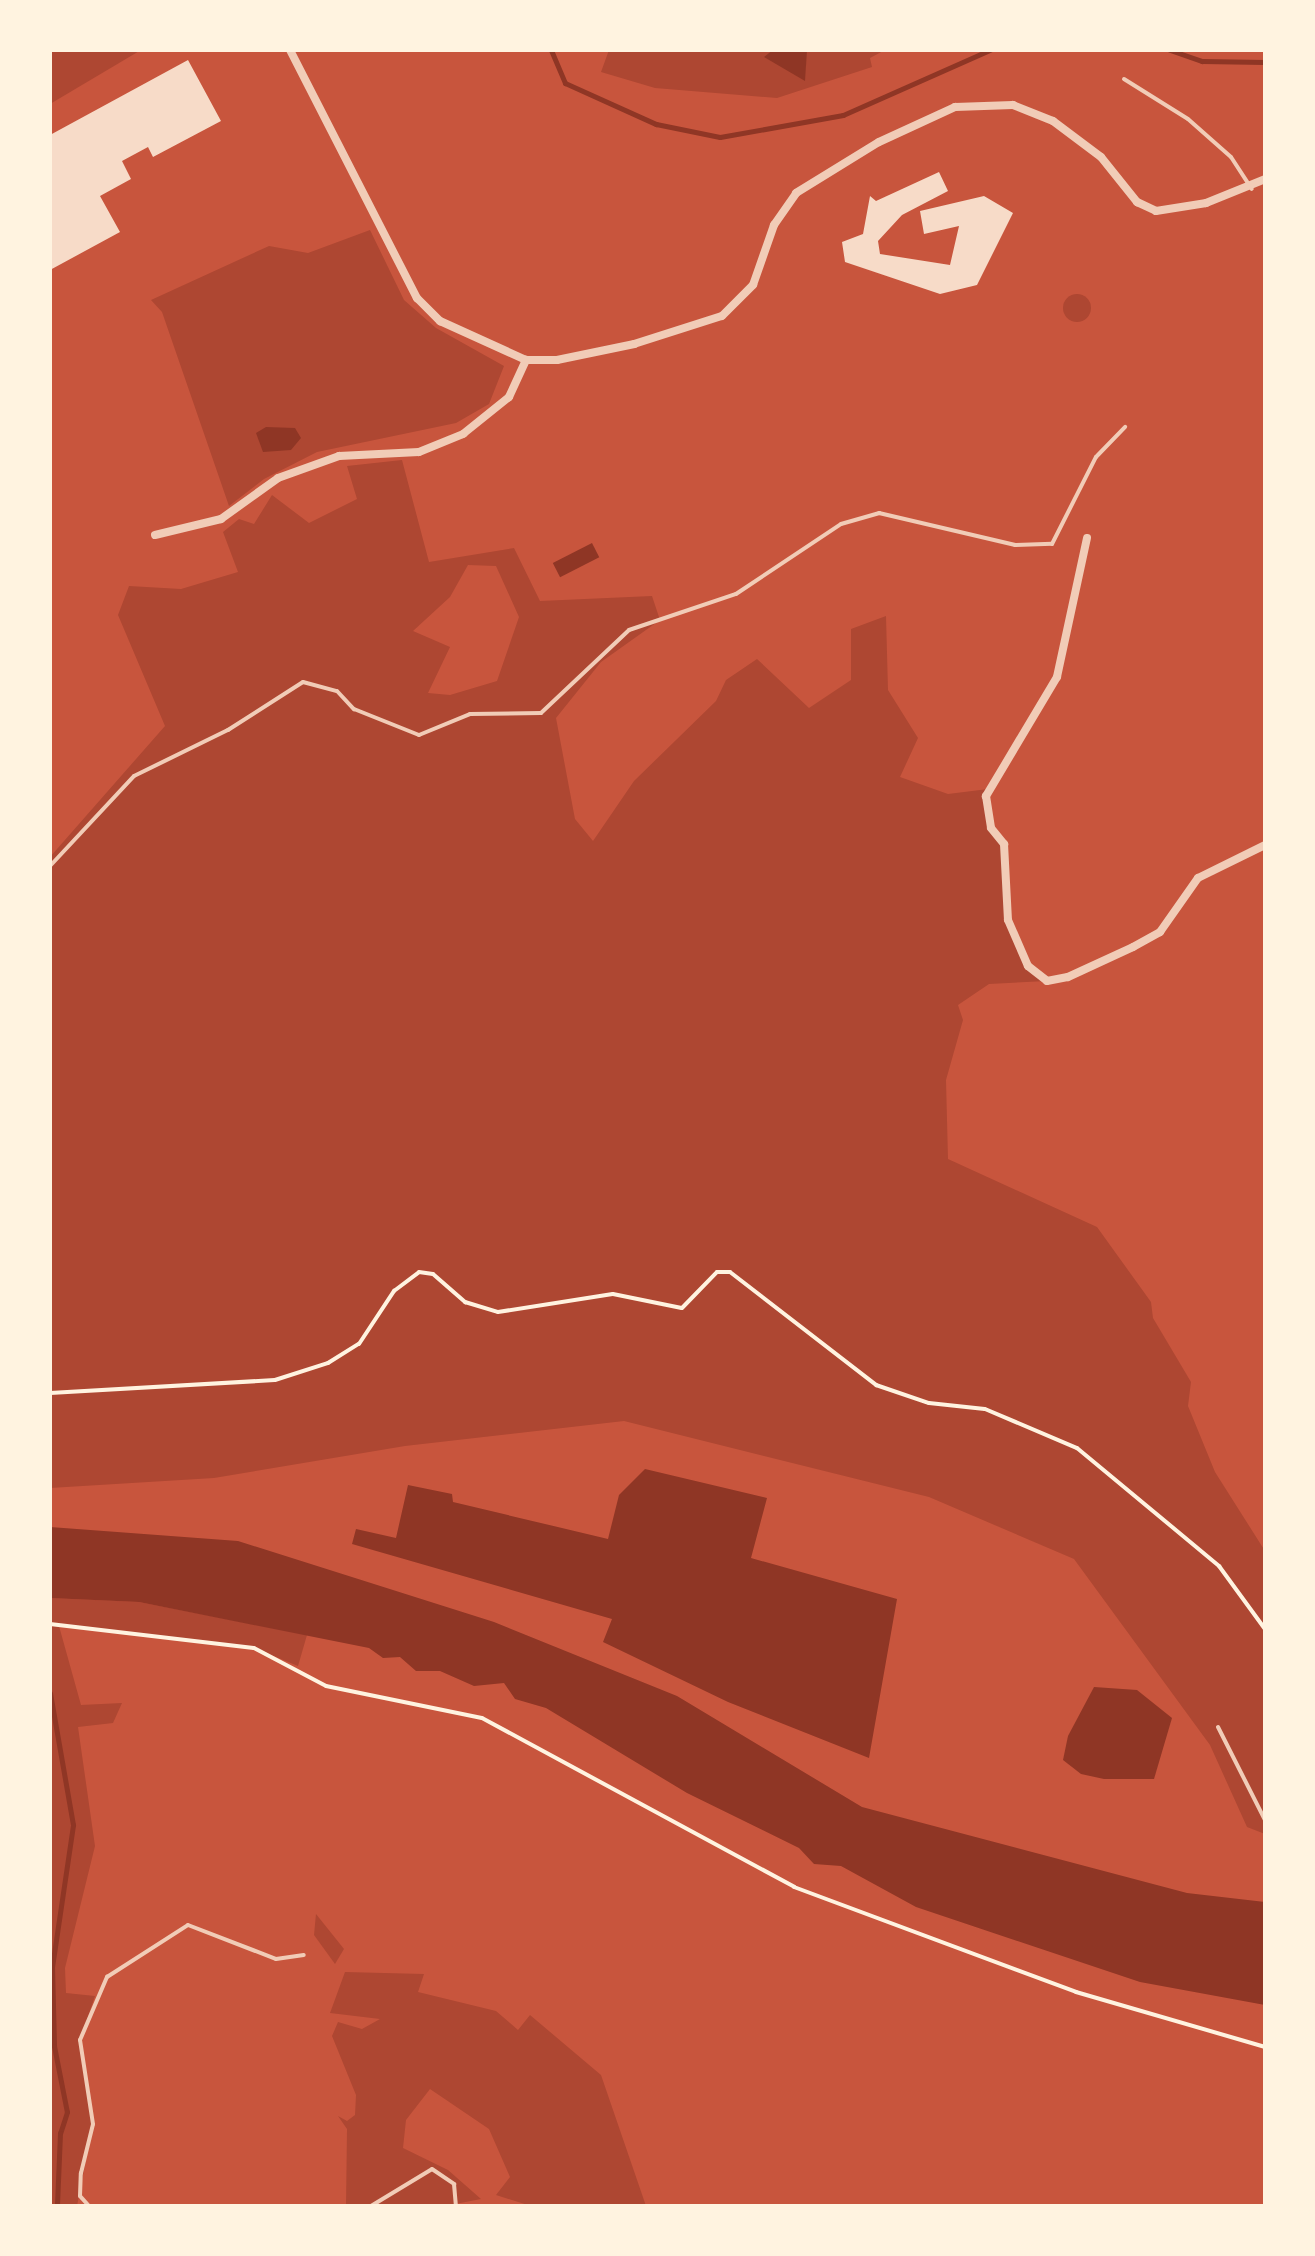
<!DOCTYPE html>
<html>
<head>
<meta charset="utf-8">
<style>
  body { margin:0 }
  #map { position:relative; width:1315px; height:2256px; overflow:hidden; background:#c8553d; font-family:Lato,sans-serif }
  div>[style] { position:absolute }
  .green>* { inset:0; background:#ae4732 }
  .round { border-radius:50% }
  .water>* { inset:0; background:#8f3625; transform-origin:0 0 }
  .stream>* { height:5px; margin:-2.5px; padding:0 2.5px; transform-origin:2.5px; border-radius:2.5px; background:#8f3625 }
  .building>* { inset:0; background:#f7dbc8 }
  .path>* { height:4px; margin:-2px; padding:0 2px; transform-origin:2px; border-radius:2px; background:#fff3e0 }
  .service>* { height:4px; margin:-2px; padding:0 2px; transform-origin:2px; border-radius:2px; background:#f1ccb7 }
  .minor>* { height:8px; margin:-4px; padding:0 4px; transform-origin:4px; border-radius:4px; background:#f1ccb7 }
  span { translate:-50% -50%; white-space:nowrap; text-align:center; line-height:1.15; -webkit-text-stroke:9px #fff3e0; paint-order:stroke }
  .frame { position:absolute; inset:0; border:52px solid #fff3e0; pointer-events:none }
</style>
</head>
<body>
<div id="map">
  <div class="green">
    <div style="clip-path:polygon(50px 50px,141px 50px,50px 104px)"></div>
    <div style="clip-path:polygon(609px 50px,885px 50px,870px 58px,872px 67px,777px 98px,655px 88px,601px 72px)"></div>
    <div style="clip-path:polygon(370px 230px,404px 300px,436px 328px,504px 366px,489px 404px,456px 423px,317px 452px,264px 479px,229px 506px,162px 312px,151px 300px,269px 246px,308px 253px)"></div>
    <div class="round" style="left:1063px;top:294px;width:28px;height:28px"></div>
    <div style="clip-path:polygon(evenodd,402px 460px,429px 562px,514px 548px,540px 601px,652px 596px,660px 620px,601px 662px,556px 718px,575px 819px,593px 841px,634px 781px,716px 701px,726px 680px,757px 659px,809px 708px,851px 680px,851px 629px,886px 616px,888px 690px,918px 738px,900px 777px,948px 794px,988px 789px,991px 828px,1004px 844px,1008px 920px,1028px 966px,1047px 981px,989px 984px,958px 1005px,963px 1020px,946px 1080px,948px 1159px,1097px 1227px,1151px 1302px,1153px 1318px,1191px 1382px,1188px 1406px,1215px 1472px,1265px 1551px,1265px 1834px,1247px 1827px,1210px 1745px,1074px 1559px,929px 1497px,624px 1421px,405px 1446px,214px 1478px,50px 1488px,50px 857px,165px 726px,118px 615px,129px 586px,181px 589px,238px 572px,223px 532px,239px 519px,254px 524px,272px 495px,309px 523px,357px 499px,347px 466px,402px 460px,468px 565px,496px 566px,519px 617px,497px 681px,450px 695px,428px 693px,450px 647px,413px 631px,450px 597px,468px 565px)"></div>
    <div style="clip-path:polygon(50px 1598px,139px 1602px,307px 1635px,298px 1666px,254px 1648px,59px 1626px,81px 1705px,122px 1703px,113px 1723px,78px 1727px,95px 1846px,65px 1968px,66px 1993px,95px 1996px,80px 2040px,93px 2124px,77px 2206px,50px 2206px)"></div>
    <div style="clip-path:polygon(316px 1914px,344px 1949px,335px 1964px,314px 1935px)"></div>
    <div style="clip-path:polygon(345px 1972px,424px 1974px,418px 1992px,496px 2011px,518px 2030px,530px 2015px,601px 2075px,646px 2206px,531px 2206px,496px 2195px,510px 2177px,489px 2129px,430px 2089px,406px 2120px,403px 2148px,448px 2170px,481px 2199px,445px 2206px,346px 2206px,347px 2129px,338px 2116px,347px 2121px,355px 2115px,356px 2095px,332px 2036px,338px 2022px,362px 2029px,380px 2019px,330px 2013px)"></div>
  </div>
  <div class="water">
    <div style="clip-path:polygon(773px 50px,807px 50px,805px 81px,764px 57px)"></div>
    <div style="clip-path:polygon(266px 427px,295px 428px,301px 438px,291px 450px,263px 452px,256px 433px)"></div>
    <div style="left:592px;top:543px;width:16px;height:44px;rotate:63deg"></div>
    <div style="clip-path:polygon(645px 1469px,767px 1498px,751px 1558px,897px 1599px,869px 1758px,728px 1702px,603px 1642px,612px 1619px,352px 1544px,356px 1529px,396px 1538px,408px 1485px,452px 1494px,453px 1502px,608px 1539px,619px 1495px)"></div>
    <div style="clip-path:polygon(50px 1527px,238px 1541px,494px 1622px,677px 1696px,862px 1807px,1187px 1893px,1265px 1902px,1265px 2005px,1140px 1982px,916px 1907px,841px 1866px,814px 1864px,799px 1848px,687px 1793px,546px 1708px,515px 1699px,504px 1683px,474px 1686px,440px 1671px,416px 1671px,400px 1657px,383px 1658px,369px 1648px,139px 1602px,50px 1598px)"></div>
    <div style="clip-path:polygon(1094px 1687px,1137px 1690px,1172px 1718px,1154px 1779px,1104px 1779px,1081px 1774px,1063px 1760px,1068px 1736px)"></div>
  </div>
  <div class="stream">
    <div style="left:551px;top:50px;width:36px;rotate:67deg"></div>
    <div style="left:565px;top:83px;width:100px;rotate:24.3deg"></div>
    <div style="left:656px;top:124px;width:65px;rotate:11.5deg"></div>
    <div style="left:720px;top:137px;width:125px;rotate:-10.1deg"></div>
    <div style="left:843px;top:115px;width:161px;rotate:-23.9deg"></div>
    <div style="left:1170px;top:50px;width:34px;rotate:19deg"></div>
    <div style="left:1202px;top:61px;width:63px;rotate:0.9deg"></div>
    <div style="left:50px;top:1693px;width:134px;rotate:80.1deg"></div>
    <div style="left:73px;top:1825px;width:144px;rotate:98.4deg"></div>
    <div style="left:52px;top:1967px;width:79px;rotate:88.5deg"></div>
    <div style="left:54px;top:2046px;width:67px;rotate:78.9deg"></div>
    <div style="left:67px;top:2112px;width:22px;rotate:108deg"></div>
    <div style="left:60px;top:2133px;width:73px;rotate:92.4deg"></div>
  </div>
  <div class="building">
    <div style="clip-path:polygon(188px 60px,221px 121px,153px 157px,148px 147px,122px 161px,131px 179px,100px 196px,120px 232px,50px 270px,50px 135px)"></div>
    <div style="clip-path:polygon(939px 172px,948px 191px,902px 215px,878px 241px,880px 254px,950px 265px,959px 226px,924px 234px,920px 211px,984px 196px,1013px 213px,977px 285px,940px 294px,845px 262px,842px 242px,863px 234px,870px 196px,876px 201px)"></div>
  </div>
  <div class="path">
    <div style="left:50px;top:1393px;width:225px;rotate:-3.3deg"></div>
    <div style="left:275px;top:1380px;width:56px;rotate:-17.8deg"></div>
    <div style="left:328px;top:1363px;width:36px;rotate:-32deg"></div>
    <div style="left:359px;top:1344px;width:64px;rotate:-56.6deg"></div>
    <div style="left:394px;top:1291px;width:31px;rotate:-37deg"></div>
    <div style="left:419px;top:1272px;width:14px;rotate:8deg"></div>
    <div style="left:433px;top:1274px;width:43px;rotate:41.2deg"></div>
    <div style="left:465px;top:1302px;width:34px;rotate:17deg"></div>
    <div style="left:498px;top:1312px;width:116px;rotate:-8.9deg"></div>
    <div style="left:613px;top:1294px;width:70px;rotate:11.5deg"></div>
    <div style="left:682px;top:1308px;width:50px;rotate:-45.8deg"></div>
    <div style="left:717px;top:1272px;width:13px"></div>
    <div style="left:730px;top:1272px;width:185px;rotate:37.7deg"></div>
    <div style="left:876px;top:1385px;width:56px;rotate:18.8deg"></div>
    <div style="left:929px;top:1403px;width:56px;rotate:6.1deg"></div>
    <div style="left:985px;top:1409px;width:100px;rotate:23deg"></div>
    <div style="left:1077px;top:1448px;width:185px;rotate:39.7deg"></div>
    <div style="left:1219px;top:1566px;width:78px;rotate:53.9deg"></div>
    <div style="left:50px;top:1624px;width:205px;rotate:6.7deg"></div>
    <div style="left:254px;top:1648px;width:81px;rotate:27.8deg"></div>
    <div style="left:326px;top:1686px;width:159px;rotate:11.6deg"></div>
    <div style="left:482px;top:1718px;width:355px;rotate:28.4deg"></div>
    <div style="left:794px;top:1887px;width:301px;rotate:20.4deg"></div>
    <div style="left:1076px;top:1992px;width:197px;rotate:16.2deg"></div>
  </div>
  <div class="service">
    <div style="left:1124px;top:79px;width:75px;rotate:32deg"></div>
    <div style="left:1188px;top:119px;width:57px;rotate:41.5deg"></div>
    <div style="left:1231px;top:157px;width:38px;rotate:57deg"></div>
    <div style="left:50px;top:866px;width:123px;rotate:-47deg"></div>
    <div style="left:134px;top:776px;width:105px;rotate:-26.1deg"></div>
    <div style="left:228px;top:730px;width:89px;rotate:-32.6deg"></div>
    <div style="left:303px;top:682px;width:35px;rotate:15deg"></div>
    <div style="left:337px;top:691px;width:25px;rotate:47deg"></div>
    <div style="left:354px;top:709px;width:70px;rotate:21.8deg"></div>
    <div style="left:419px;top:735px;width:55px;rotate:-22.4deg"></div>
    <div style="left:470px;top:714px;width:71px;rotate:-0.8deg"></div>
    <div style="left:541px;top:713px;width:121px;rotate:-43.3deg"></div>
    <div style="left:629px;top:630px;width:113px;rotate:-18.6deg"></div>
    <div style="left:736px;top:594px;width:126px;rotate:-33.7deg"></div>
    <div style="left:841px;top:524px;width:40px;rotate:-16deg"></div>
    <div style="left:879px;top:513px;width:140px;rotate:13.2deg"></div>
    <div style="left:1015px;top:545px;width:37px;rotate:-2deg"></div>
    <div style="left:1052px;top:544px;width:97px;rotate:-63.2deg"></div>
    <div style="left:1096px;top:457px;width:42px;rotate:-46deg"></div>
    <div style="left:1218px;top:1727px;width:104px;rotate:63.2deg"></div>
    <div style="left:89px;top:2206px;width:13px;rotate:-132deg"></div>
    <div style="left:80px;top:2196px;width:23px;rotate:-88deg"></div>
    <div style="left:81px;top:2173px;width:50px;rotate:-76.2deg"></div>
    <div style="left:93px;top:2124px;width:85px;rotate:-98.8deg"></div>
    <div style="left:80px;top:2040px;width:69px;rotate:-66.8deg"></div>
    <div style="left:107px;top:1977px;width:96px;rotate:-32.7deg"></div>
    <div style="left:188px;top:1925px;width:94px;rotate:21.1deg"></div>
    <div style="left:276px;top:1959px;width:28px;rotate:-8deg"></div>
    <div style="left:371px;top:2206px;width:71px;rotate:-31.2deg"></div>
    <div style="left:432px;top:2169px;width:27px;rotate:34deg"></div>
    <div style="left:454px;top:2184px;width:22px;rotate:85deg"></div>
  </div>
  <div class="minor">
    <div style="left:290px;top:50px;width:279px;rotate:62.9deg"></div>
    <div style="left:417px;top:298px;width:33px;rotate:45deg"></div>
    <div style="left:440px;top:321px;width:94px;rotate:24.4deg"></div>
    <div style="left:526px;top:360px;width:31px"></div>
    <div style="left:557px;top:360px;width:79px;rotate:-11.7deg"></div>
    <div style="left:634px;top:344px;width:92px;rotate:-17.7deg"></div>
    <div style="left:722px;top:316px;width:44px;rotate:-45deg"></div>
    <div style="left:753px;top:285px;width:64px;rotate:-70.7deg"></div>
    <div style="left:774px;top:225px;width:39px;rotate:-55deg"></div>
    <div style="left:796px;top:193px;width:97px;rotate:-31.6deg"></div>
    <div style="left:879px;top:142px;width:84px;rotate:-24.7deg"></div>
    <div style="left:955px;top:107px;width:58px;rotate:-2deg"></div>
    <div style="left:1013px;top:105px;width:43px;rotate:21.8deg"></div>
    <div style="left:1053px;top:121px;width:60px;rotate:36.9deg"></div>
    <div style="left:1101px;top:157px;width:58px;rotate:51.3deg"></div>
    <div style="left:1137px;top:202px;width:21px;rotate:25deg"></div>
    <div style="left:1156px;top:211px;width:51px;rotate:-9.1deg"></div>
    <div style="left:1206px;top:203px;width:64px;rotate:-22.1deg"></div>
    <div style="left:155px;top:535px;width:68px;rotate:-13.6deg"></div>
    <div style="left:221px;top:519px;width:70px;rotate:-35.7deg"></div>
    <div style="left:278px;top:478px;width:65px;rotate:-19.8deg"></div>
    <div style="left:339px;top:456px;width:80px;rotate:-2.9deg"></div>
    <div style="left:419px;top:452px;width:48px;rotate:-22.2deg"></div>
    <div style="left:463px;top:434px;width:59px;rotate:-38.8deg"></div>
    <div style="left:509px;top:397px;width:41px;rotate:-65.3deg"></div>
    <div style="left:1087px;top:538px;width:142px;rotate:102.2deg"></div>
    <div style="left:1057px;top:677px;width:139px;rotate:120.8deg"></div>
    <div style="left:986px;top:796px;width:32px;rotate:81deg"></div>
    <div style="left:991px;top:828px;width:21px;rotate:51deg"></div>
    <div style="left:1004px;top:844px;width:76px;rotate:87deg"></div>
    <div style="left:1008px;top:920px;width:50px;rotate:66.5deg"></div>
    <div style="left:1028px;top:966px;width:24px;rotate:38deg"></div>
    <div style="left:1047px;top:981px;width:21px;rotate:-11deg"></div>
    <div style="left:1068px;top:977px;width:72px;rotate:-24.8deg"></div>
    <div style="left:1133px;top:947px;width:31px;rotate:-29deg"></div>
    <div style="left:1160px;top:932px;width:66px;rotate:-54.9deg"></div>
    <div style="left:1198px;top:878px;width:75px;rotate:-26.2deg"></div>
  </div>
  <div class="frame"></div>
</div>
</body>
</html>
